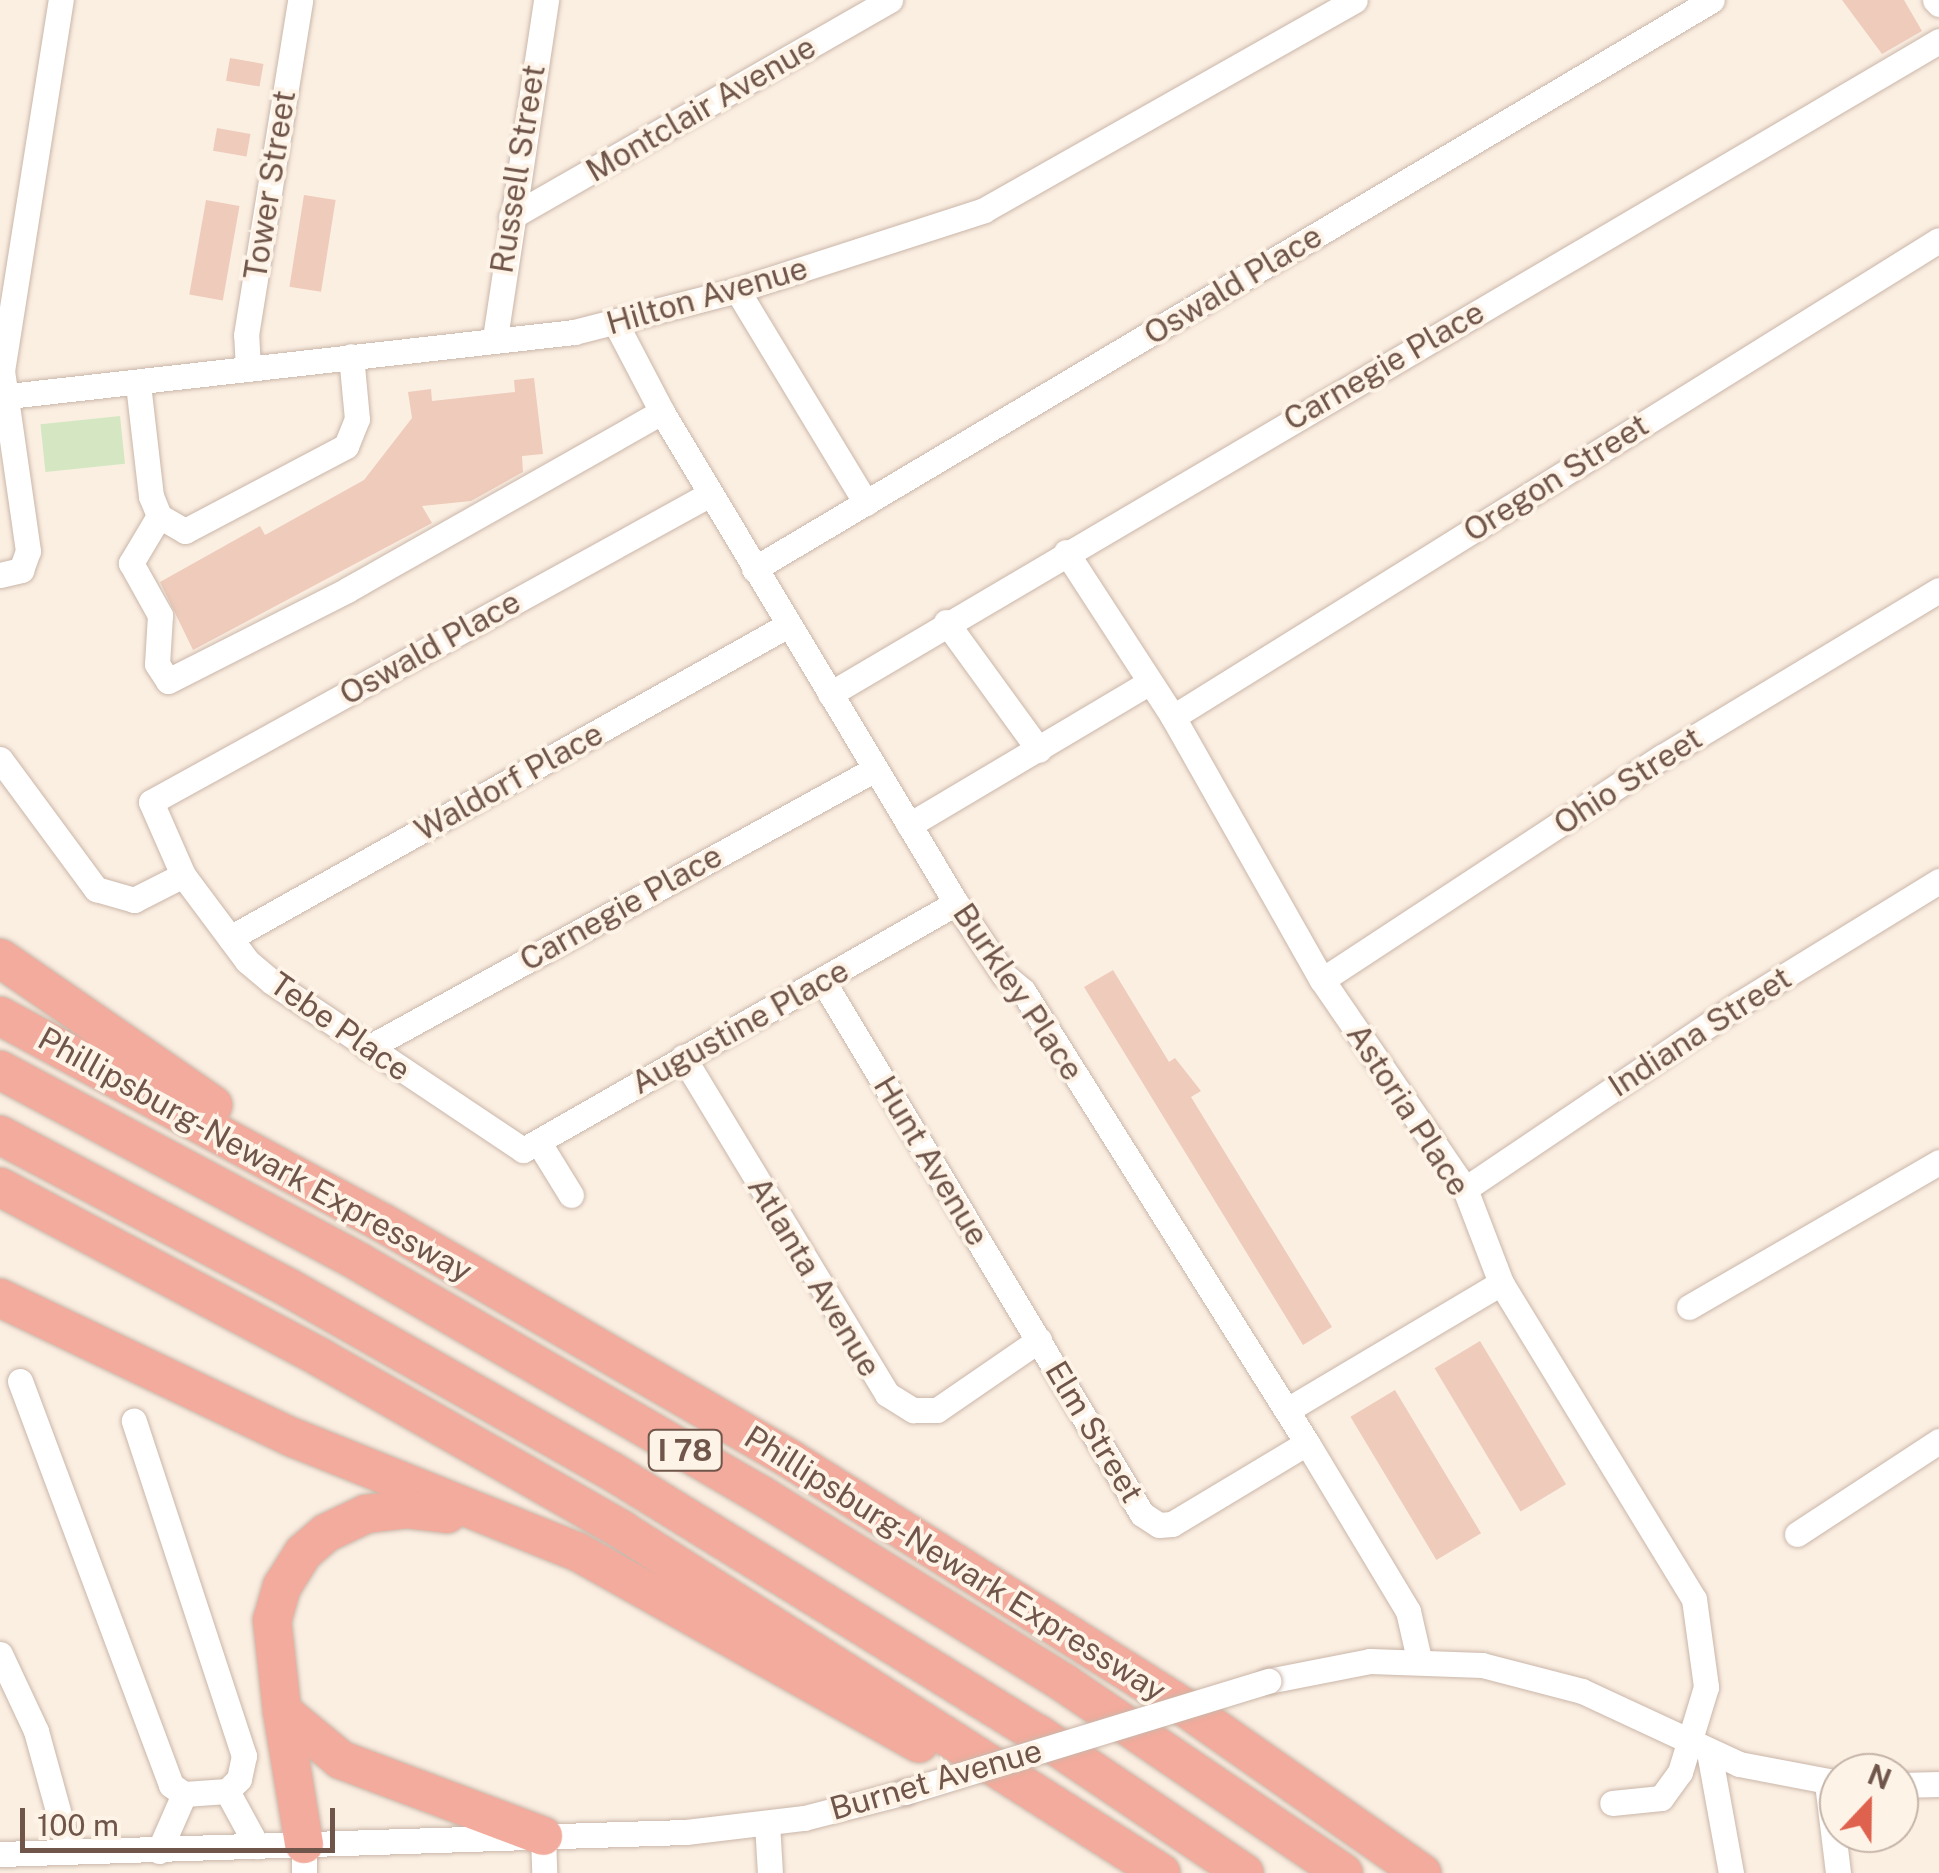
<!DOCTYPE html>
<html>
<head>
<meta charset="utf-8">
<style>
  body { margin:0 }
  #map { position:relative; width:1939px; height:1873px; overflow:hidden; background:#fbefe2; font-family:"Public Sans",sans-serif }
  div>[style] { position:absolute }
  .green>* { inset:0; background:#d4e7c2; transform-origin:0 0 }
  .building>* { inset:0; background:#eecbbb; transform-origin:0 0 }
  .roads { filter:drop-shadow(0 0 2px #cab6a9) drop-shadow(0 0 2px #cab6a9) }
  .minor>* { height:25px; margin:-12.5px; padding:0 12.5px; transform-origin:12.5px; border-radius:12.5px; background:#fff }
  .highway>* { height:38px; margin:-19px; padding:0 19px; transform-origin:19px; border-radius:19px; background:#f2ab9c }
  .bridges { filter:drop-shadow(0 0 2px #cab6a9) drop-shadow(0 0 2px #cab6a9) }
  .minor-bridge>* { height:25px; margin:-12.5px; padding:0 12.5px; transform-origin:12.5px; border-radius:12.5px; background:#fff }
  span { translate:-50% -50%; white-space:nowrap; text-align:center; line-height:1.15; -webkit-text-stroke:8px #fef3e7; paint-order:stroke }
  .shield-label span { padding:2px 8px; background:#fef3e7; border:2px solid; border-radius:8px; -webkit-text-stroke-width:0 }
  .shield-label { font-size:30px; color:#70554a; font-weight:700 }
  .street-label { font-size:32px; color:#70554a }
  .north { position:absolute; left:1819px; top:1753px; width:100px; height:100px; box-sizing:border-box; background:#fef3e7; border:2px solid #c5b4a8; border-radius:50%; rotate:22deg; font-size:28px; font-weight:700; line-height:40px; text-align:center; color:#70554a }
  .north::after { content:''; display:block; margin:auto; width:35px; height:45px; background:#de624d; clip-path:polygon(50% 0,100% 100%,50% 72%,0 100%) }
  .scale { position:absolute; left:20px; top:1808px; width:315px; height:45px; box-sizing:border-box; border:5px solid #70554a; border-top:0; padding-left:12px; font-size:30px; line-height:35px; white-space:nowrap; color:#70554a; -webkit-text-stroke:8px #fef3e7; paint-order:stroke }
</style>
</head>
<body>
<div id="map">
  <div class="green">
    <div style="left:120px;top:416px;width:48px;height:80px;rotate:84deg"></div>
  </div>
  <div class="building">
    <div style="clip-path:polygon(1842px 0,1904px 0,1922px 31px,1882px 54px)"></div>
    <div style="left:230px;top:58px;width:34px;height:23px;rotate:10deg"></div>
    <div style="left:217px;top:128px;width:34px;height:23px;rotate:10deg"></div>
    <div style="left:304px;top:195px;width:32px;height:93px;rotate:9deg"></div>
    <div style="left:206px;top:200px;width:34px;height:96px;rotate:10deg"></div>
    <div style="clip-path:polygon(534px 378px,543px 454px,522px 456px,523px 472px,471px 501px,422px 506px,432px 523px,193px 650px,160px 582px,260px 526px,265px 535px,364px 480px,412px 418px,408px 392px,431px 389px,432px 401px,515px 392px,514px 380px)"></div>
    <div style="clip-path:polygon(1113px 970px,1169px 1062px,1175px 1058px,1201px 1091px,1191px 1097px,1332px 1327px,1303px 1345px,1084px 987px)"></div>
    <div style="left:1480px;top:1341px;width:167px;height:53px;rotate:59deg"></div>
    <div style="left:1395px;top:1390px;width:167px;height:52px;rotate:59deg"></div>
  </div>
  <div class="roads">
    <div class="minor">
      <div style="left:1935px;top:0;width:6px;rotate:45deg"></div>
      <div style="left:511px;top:217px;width:437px;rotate:-29.8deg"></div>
      <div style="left:737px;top:290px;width:249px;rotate:58.8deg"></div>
      <div style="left:616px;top:324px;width:99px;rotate:62.4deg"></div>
      <div style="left:662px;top:412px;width:572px;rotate:59.09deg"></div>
      <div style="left:956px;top:903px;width:87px;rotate:56.3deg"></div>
      <div style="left:1004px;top:975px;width:25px;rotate:40deg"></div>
      <div style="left:1023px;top:991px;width:534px;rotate:57.86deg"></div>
      <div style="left:1307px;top:1443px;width:196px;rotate:59deg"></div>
      <div style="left:1408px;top:1611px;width:49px;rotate:77.1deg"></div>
      <div style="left:495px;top:338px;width:342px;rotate:-81.4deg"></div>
      <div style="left:248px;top:369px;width:34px;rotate:-93deg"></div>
      <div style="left:246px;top:335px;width:339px;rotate:-80.8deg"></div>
      <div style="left:138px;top:384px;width:113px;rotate:83.4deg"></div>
      <div style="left:151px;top:496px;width:22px;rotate:68deg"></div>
      <div style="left:159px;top:516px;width:30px;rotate:30deg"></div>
      <div style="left:185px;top:531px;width:182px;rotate:-27.8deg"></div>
      <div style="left:346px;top:446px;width:29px;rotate:-68deg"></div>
      <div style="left:357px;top:419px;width:63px;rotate:-95.4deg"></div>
      <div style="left:0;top:397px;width:578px;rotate:-6.46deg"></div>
      <div style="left:574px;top:332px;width:168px;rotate:-14.4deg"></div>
      <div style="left:737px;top:290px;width:260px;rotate:-17.9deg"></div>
      <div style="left:984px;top:210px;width:426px;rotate:-29.5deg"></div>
      <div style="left:710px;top:494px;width:638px;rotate:151.15deg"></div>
      <div style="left:151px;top:802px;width:80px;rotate:66.3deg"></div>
      <div style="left:183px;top:875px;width:107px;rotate:53.3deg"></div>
      <div style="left:247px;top:961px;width:33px;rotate:40deg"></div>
      <div style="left:272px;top:982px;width:302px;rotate:33.8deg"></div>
      <div style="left:523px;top:1150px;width:498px;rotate:-29.7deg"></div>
      <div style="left:159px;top:516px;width:55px;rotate:120.8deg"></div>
      <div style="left:131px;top:563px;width:60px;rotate:60.9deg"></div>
      <div style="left:160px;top:615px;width:49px;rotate:93.5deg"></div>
      <div style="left:157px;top:664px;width:20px;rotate:57deg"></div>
      <div style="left:168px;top:681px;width:201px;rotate:-26.9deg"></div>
      <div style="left:347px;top:590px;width:362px;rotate:-29.5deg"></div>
      <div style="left:1066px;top:552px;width:197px;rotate:57deg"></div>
      <div style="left:1173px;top:717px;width:302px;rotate:60.5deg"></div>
      <div style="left:1322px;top:980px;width:253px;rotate:55.6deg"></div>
      <div style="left:1465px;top:1189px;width:101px;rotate:69deg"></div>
      <div style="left:1501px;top:1283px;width:370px;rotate:58.6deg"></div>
      <div style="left:1694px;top:1599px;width:89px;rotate:82.2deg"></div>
      <div style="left:1706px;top:1687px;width:89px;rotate:107deg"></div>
      <div style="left:1680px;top:1772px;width:32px;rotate:126deg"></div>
      <div style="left:1661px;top:1798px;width:49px;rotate:174.2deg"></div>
      <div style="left:754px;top:569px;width:1114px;rotate:-30.71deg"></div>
      <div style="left:0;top:575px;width:22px;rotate:-13deg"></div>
      <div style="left:21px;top:570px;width:20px;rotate:-70deg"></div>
      <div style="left:28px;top:551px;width:182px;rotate:-98.2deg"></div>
      <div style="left:2px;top:371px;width:376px;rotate:-81deg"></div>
      <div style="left:946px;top:622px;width:158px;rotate:54deg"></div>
      <div style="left:830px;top:694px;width:1287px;rotate:-30.49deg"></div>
      <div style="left:1173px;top:717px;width:902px;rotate:-31.91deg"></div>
      <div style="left:0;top:759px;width:162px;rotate:53.6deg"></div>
      <div style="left:96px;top:889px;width:40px;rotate:16deg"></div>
      <div style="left:134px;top:900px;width:55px;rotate:-27deg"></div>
      <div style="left:909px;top:825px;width:276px;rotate:-30.7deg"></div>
      <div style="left:230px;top:938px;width:640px;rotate:-29.29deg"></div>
      <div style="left:1322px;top:980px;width:407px;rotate:-33.3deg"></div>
      <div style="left:1662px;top:757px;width:323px;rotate:-31.1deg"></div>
      <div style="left:823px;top:981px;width:621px;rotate:59.1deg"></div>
      <div style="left:1142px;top:1514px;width:20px;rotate:33deg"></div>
      <div style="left:1159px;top:1525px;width:13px;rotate:-4deg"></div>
      <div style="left:1172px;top:1524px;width:157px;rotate:-31deg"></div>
      <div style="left:368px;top:1048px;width:579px;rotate:-28.82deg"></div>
      <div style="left:683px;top:1057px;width:394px;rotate:58.8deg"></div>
      <div style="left:887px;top:1394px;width:31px;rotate:32deg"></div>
      <div style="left:913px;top:1410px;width:24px"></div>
      <div style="left:937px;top:1410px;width:124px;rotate:-34.5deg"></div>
      <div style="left:539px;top:1143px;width:61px;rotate:58.4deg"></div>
      <div style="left:1465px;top:1189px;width:331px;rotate:-34deg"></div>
      <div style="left:1739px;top:1004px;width:235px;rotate:-31.6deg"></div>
      <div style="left:1689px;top:1307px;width:289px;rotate:-30.1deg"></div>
      <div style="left:20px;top:1381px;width:431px;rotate:69.5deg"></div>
      <div style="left:171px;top:1785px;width:16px;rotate:35deg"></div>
      <div style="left:184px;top:1794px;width:43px;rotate:-4deg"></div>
      <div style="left:227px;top:1791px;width:17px;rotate:-45deg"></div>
      <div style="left:239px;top:1779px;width:24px;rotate:-78deg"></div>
      <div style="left:244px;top:1756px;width:353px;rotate:-108.2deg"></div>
      <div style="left:1287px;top:1410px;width:249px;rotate:-30.7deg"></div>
      <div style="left:1797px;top:1534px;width:170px;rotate:-33.2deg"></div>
      <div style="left:0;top:1654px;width:85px;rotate:64.9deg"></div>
      <div style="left:36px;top:1731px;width:124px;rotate:74.6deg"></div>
      <div style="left:1268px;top:1681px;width:104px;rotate:-11.1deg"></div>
      <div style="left:1370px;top:1661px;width:112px;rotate:2deg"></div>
      <div style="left:1482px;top:1665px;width:103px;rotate:14.6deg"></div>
      <div style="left:1582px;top:1691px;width:173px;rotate:24.9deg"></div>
      <div style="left:1739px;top:1764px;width:102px;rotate:10.8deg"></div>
      <div style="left:1709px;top:1752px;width:123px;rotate:79.7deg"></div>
      <div style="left:1827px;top:1783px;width:91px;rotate:83deg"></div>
      <div style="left:1899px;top:1785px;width:40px;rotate:-1.4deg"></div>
      <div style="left:227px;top:1791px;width:63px;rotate:61.4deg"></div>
      <div style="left:767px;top:1823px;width:50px;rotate:86.6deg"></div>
      <div style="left:543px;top:1836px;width:37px;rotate:88deg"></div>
      <div style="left:304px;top:1844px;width:29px;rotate:90deg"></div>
      <div style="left:159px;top:1851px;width:62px;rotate:-66.3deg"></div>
      <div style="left:0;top:1854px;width:686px;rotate:-1.84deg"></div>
      <div style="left:686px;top:1832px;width:119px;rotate:-6.8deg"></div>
      <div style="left:804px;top:1818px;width:104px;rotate:-14.4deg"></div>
    </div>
    <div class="highway">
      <div style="left:0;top:958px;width:259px;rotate:34.6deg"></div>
      <div style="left:0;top:1016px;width:435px;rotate:28.4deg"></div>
      <div style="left:383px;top:1223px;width:470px;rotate:30.1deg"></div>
      <div style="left:790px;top:1459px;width:480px;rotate:32.2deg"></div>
      <div style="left:1196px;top:1715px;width:276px;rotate:35deg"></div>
      <div style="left:0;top:1070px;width:407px;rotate:28.1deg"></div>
      <div style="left:359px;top:1262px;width:465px;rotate:30.1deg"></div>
      <div style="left:761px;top:1495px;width:357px;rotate:31.8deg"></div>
      <div style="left:1064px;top:1683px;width:338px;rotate:34.2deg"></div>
      <div style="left:0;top:1135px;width:327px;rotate:27.9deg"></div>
      <div style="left:289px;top:1288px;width:373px;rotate:29.6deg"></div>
      <div style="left:613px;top:1472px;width:499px;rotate:31.7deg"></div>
      <div style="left:1038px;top:1734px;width:249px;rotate:34deg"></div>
      <div style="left:0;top:1187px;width:364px;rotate:28deg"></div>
      <div style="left:321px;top:1358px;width:347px;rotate:29.7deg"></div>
      <div style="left:622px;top:1530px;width:639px;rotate:32.47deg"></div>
      <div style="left:0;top:1298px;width:326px;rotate:25.5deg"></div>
      <div style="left:294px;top:1438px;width:306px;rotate:21.9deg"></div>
      <div style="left:578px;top:1552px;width:391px;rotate:29.3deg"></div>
      <div style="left:447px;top:1514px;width:38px;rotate:-173deg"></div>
      <div style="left:409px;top:1509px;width:43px;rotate:173.4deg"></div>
      <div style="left:366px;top:1514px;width:44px;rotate:154.6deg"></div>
      <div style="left:326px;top:1533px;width:30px;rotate:139deg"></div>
      <div style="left:303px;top:1553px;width:39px;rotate:122deg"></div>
      <div style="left:282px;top:1586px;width:35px;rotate:106deg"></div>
      <div style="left:272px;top:1620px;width:92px;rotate:83.7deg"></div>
      <div style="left:282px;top:1711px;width:77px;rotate:39.7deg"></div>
      <div style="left:341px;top:1760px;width:216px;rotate:20.6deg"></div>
      <div style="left:282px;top:1711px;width:135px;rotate:80.6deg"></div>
    </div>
  </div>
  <div class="bridges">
    <div class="minor-bridge">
      <div style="left:905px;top:1792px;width:380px;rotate:-17deg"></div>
    </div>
  </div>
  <div class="shield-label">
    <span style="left:685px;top:1450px">I 78</span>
  </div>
  <div class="street-label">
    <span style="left:701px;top:109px;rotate:-30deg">Montclair Avenue</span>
    <span style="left:518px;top:169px;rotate:-81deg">Russell Street</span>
    <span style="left:270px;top:185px;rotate:-81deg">Tower Street</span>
    <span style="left:1233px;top:285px;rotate:-31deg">Oswald Place</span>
    <span style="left:707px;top:296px;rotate:-16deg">Hilton Avenue</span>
    <span style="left:1384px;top:366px;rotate:-30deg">Carnegie Place</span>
    <span style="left:1556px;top:478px;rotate:-32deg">Oregon Street</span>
    <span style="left:430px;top:648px;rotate:-29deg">Oswald Place</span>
    <span style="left:1628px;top:781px;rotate:-33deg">Ohio Street</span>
    <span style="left:509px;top:782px;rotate:-29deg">Waldorf Place</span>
    <span style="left:621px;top:908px;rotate:-29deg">Carnegie Place</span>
    <span style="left:1018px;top:992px;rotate:56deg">Burkley Place</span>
    <span style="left:340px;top:1027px;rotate:35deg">Tebe Place</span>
    <span style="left:740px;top:1027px;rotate:-29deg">Augustine Place</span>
    <span style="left:1700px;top:1032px;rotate:-33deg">Indiana Street</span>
    <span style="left:1408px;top:1110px;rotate:57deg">Astoria Place</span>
    <span style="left:255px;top:1155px;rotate:29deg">Phillipsburg-Newark Expressway</span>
    <span style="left:931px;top:1161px;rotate:59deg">Hunt Avenue</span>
    <span style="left:814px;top:1277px;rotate:59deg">Atlanta Avenue</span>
    <span style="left:1094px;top:1432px;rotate:59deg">Elm Street</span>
    <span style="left:955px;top:1564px;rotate:32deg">Phillipsburg-Newark Expressway</span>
    <span style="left:936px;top:1780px;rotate:-16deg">Burnet Avenue</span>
  </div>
  <div class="north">N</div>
  <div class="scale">100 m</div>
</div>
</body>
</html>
